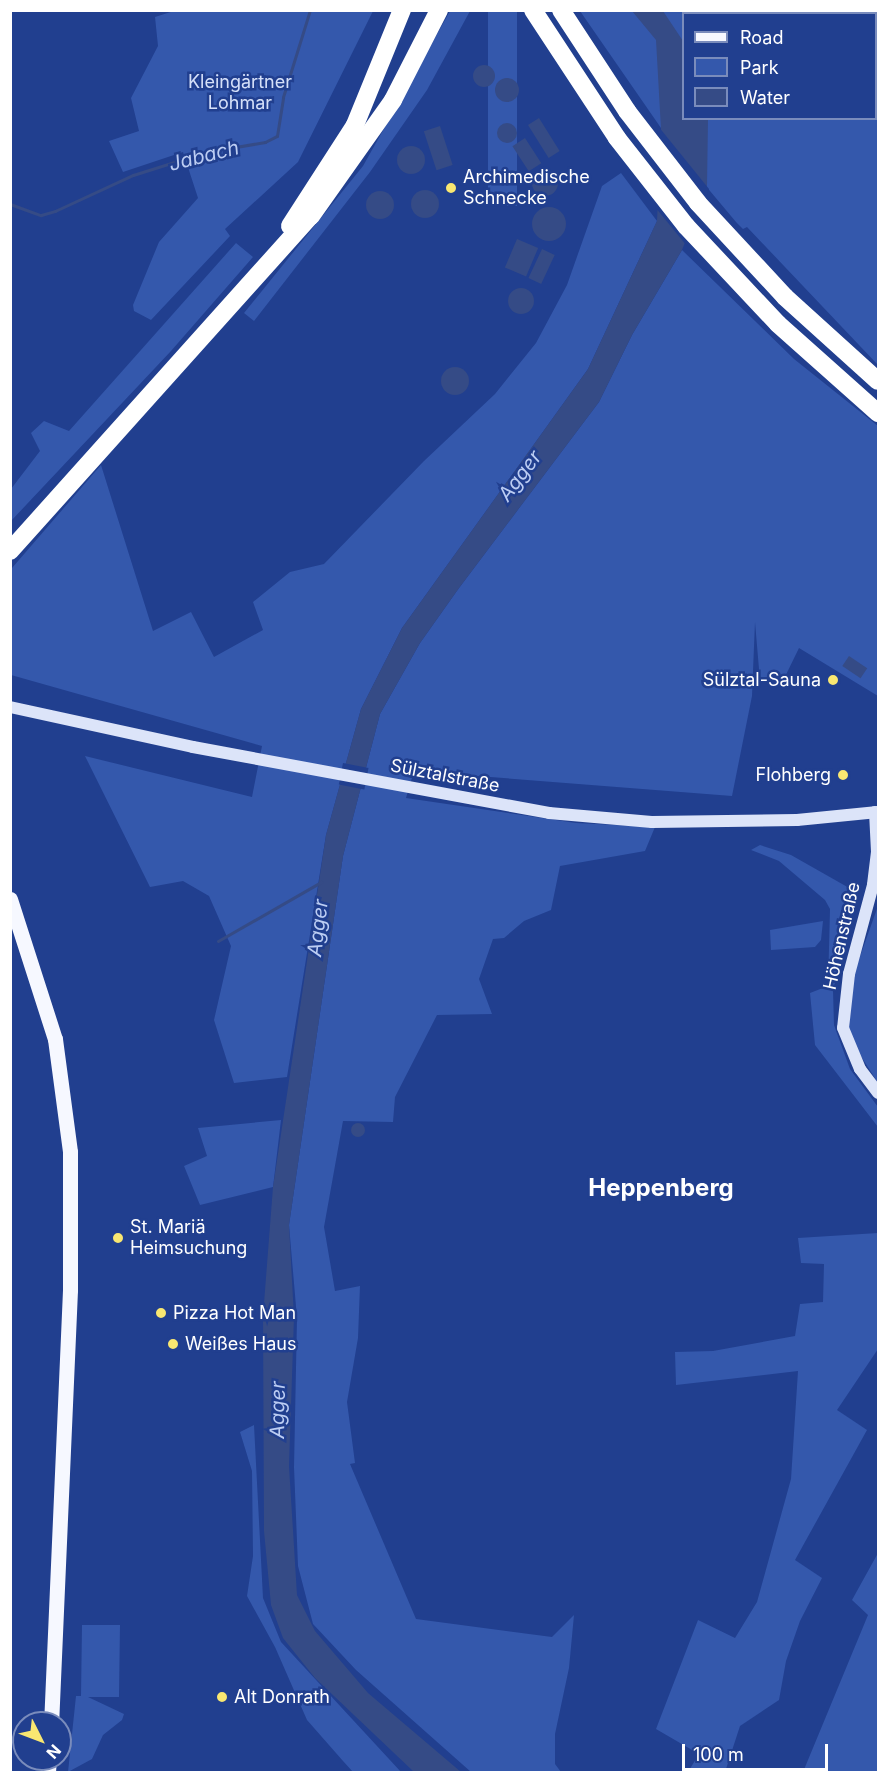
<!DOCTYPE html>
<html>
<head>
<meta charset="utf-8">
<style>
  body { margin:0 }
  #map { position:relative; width:889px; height:1783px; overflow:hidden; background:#213f8f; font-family:Inter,sans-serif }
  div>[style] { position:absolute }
  .green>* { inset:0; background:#3458ac; transform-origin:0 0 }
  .water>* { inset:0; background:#354b86; transform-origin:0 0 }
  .round { border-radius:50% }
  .pier>* { inset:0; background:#213f8f; transform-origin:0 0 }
  .stream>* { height:3px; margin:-1.5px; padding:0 1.5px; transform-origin:1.5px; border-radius:1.5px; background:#354b86 }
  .river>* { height:18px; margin:-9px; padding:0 9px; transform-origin:9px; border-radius:9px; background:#354b86 }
  .secondary>* { height:12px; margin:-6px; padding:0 6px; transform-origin:6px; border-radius:6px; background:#dce4f9 }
  .primary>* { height:15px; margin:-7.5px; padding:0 7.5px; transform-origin:7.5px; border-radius:7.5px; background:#f6f8ff }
  .highway>* { height:18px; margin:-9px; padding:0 9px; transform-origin:9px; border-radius:9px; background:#fff }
  .dots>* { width:16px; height:16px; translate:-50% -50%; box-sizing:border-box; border:3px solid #213f8f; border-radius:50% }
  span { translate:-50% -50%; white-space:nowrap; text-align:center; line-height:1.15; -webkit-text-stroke:5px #213f8f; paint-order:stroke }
  .park-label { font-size:18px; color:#d5e0f9 }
  .poi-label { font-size:18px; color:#fff }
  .left { translate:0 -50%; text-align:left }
  .right { translate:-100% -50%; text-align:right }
  .street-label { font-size:18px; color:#fff }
  .water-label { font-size:20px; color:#bccdf3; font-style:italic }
  .district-label { font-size:24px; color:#fff; font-weight:700 }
  .frame { position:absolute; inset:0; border:12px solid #fff; pointer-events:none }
  .legend { position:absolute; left:682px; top:12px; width:195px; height:108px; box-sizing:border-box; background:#213f8f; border:2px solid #7a8cbc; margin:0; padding:8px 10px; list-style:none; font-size:18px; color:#fff }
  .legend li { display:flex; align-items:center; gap:12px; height:30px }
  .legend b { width:30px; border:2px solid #7a8cbc }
  .north { position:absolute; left:12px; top:1711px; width:60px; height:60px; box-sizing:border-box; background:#213f8f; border:2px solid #7a8cbc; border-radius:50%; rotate:132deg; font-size:16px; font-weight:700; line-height:24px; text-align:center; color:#fff }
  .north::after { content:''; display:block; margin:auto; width:21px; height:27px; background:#f9e771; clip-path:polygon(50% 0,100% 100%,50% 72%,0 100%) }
  .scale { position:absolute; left:682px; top:1744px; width:146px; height:27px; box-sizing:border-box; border:3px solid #fff; border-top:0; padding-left:8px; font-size:18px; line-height:21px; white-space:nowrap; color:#fff; -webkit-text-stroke:4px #213f8f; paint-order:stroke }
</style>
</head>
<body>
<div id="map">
  <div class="green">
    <div style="clip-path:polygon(177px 10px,373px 11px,298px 162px,225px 229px,230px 236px,151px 320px,134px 311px,133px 305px,159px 242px,198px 198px,183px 152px,123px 172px,109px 141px,139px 131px,131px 98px,158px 46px,155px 17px)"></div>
    <div style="clip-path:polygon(450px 11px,470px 11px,427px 90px,370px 172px,254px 321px,244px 313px,363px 166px)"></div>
    <div style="left:488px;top:11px;width:29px;height:195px"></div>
    <div style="clip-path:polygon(evenodd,580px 11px,878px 11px,878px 365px,747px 227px,743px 229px,736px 222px,679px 154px,580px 11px,684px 14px,876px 14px,876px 118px,684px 118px,684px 14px)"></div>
    <div style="clip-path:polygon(621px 173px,657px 221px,588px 369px,402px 628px,361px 709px,326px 835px,287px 1077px,234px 1083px,214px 1020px,231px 946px,209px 896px,183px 881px,150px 887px,85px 756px,252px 797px,262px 746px,11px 675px,12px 568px,101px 465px,153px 631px,191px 612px,214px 657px,263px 630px,253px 602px,290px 572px,324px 564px,424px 461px,495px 394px,536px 343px,567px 285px,602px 186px)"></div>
    <div style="clip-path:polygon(236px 243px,253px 257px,171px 351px,11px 521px,11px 489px,40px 451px,31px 433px,44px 421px,69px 431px)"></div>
    <div style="clip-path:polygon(682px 250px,794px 359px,878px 426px,878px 696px,799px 648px,780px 687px,760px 681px,755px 622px,752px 696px,732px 796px,414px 771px,406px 798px,576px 823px,655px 827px,645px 851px,560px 866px,551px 910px,524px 921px,504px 938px,493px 939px,479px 979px,492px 1014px,437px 1015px,395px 1097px,393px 1122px,343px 1121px,324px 1227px,335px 1291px,360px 1286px,358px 1338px,347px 1402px,355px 1463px,350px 1464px,416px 1619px,552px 1637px,574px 1615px,569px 1668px,555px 1734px,555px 1764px,561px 1772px,471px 1772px,356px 1670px,313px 1624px,298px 1566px,294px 1467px,297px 1318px,289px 1225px,343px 856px,380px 714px,420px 643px,459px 588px,599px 402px,632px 335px)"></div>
    <div style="clip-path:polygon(760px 845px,791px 855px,858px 893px,833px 990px,834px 1025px,850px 1069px,878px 1107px,878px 1127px,815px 1045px,810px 993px,828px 986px,830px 909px,825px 900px,779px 861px,751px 850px)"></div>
    <div style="clip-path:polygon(878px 906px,878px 1083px,855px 1047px,849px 1030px,853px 976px)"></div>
    <div style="clip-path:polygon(823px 921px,821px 940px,815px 947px,771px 950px,770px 930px)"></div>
    <div style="clip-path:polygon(281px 1120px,273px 1187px,200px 1205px,184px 1166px,207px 1156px,198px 1128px)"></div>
    <div style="clip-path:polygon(878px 1233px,878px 1349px,837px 1410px,867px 1430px,795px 1560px,822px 1578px,800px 1621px,786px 1661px,779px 1700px,740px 1726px,725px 1772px,688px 1772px,699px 1754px,656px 1729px,698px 1620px,735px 1638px,757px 1602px,791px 1479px,798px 1371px,676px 1385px,675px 1352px,713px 1351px,795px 1336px,800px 1304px,823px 1302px,824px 1264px,801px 1263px,798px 1238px)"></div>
    <div style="clip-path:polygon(254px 1425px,263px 1598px,281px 1642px,401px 1772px,353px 1772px,343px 1761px,307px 1720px,275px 1647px,247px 1596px,253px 1556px,252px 1471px,240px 1432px)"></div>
    <div style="clip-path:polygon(878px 1553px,878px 1772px,803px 1772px,868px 1615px,852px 1600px)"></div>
    <div style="clip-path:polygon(82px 1625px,120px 1625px,119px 1697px,88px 1697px,124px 1714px,122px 1720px,103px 1735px,92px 1759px,68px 1772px,76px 1696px,81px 1696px)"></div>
  </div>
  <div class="water">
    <div style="clip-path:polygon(632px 11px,663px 11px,683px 41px,684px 118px,708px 119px,707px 186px,682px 250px,632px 335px,599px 402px,459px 588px,420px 643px,380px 714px,343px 856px,289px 1225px,294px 1317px,289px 1466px,297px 1595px,315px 1631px,368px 1693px,461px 1772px,414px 1772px,315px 1678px,283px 1638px,271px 1605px,264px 1531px,263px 1316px,273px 1187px,326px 835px,361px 709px,402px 628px,588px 369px,657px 221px,661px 129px,656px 40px)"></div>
    <div class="round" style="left:473px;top:65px;width:22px;height:22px"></div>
    <div class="round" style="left:495px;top:78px;width:24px;height:24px"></div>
    <div style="left:539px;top:118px;width:39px;height:13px;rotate:58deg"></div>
    <div class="round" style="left:497px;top:123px;width:20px;height:20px"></div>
    <div style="left:440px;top:126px;width:41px;height:17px;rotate:72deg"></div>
    <div style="left:525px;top:138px;width:30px;height:15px;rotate:57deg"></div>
    <div class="round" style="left:397px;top:146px;width:28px;height:28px"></div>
    <div class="round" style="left:532px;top:170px;width:26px;height:26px"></div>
    <div class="round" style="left:411px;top:190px;width:28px;height:28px"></div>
    <div class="round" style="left:366px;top:191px;width:28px;height:28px"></div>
    <div class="round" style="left:532px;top:207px;width:34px;height:34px"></div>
    <div style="left:517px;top:239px;width:23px;height:31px;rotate:23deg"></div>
    <div style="left:542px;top:249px;width:14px;height:32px;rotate:25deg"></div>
    <div class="round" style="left:508px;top:288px;width:26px;height:26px"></div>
    <div class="round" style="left:441px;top:367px;width:28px;height:28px"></div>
    <div style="left:849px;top:656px;width:22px;height:12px;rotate:34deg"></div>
    <div class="round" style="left:351px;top:1123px;width:14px;height:14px"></div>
  </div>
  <div class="pier">
    <div style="clip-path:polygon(658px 126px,709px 189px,687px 246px,655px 207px)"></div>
    <div style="left:343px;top:763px;width:26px;height:22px;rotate:11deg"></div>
  </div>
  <div class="stream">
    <div style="left:10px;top:204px;width:33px;rotate:20deg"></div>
    <div style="left:41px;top:215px;width:15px;rotate:-16deg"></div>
    <div style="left:55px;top:211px;width:86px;rotate:-24.8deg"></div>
    <div style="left:133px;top:175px;width:77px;rotate:-17.5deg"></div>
    <div style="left:206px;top:152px;width:60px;rotate:-9.6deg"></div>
    <div style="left:265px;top:142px;width:13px;rotate:-27deg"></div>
    <div style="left:277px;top:136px;width:39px;rotate:-81deg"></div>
    <div style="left:283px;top:97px;width:91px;rotate:-72.8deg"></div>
    <div style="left:218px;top:941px;width:119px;rotate:-29.8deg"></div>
  </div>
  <div class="river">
    <div style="left:745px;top:10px;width:93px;rotate:2.5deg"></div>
    <div style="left:876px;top:25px;width:2px;rotate:27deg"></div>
  </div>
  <div class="secondary">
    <div style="left:10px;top:707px;width:187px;rotate:12.3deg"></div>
    <div style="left:193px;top:747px;width:362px;rotate:10.5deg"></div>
    <div style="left:549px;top:813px;width:103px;rotate:5deg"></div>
    <div style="left:652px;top:822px;width:145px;rotate:-0.8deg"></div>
    <div style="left:797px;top:820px;width:81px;rotate:-5.6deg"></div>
    <div style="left:875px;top:812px;width:40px;rotate:87.1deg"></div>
    <div style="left:877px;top:852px;width:33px;rotate:97deg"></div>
    <div style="left:873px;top:885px;width:92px;rotate:105.1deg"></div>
    <div style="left:849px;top:974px;width:54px;rotate:96.3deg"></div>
    <div style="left:843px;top:1028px;width:44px;rotate:67.5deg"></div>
    <div style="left:860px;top:1069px;width:30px;rotate:53deg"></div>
  </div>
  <div class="primary">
    <div style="left:10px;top:899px;width:147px;rotate:72.2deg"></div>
    <div style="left:55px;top:1039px;width:114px;rotate:82.4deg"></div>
    <div style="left:70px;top:1152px;width:138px;rotate:90deg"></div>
    <div style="left:70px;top:1290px;width:433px;rotate:92.5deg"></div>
    <div style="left:48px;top:1772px;width:13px;rotate:-86deg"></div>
  </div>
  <div class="highway">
    <div style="left:533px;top:10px;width:153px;rotate:56.7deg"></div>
    <div style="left:617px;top:138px;width:112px;rotate:51.9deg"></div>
    <div style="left:686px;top:226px;width:134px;rotate:46.8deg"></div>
    <div style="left:778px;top:324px;width:134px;rotate:41.7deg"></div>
    <div style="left:561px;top:10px;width:121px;rotate:56.8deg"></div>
    <div style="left:627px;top:111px;width:116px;rotate:52.3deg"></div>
    <div style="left:698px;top:203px;width:128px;rotate:47.2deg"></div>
    <div style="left:785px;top:297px;width:125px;rotate:42.1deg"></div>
    <div style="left:290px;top:226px;width:120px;rotate:-57.2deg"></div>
    <div style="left:355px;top:125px;width:124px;rotate:-67.8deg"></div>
    <div style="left:10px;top:551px;width:450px;rotate:-48.1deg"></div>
    <div style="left:311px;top:216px;width:142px;rotate:-54.7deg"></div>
    <div style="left:393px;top:100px;width:101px;rotate:-62.9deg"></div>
  </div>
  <div class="dots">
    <div style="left:451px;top:188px;background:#f9e771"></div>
    <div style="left:833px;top:680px;background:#f9e771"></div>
    <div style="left:843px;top:775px;background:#f9e771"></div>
    <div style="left:118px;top:1238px;background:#f9e771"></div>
    <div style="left:161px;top:1313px;background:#f9e771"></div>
    <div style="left:173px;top:1344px;background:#f9e771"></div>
    <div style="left:222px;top:1697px;background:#f9e771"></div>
  </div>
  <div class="park-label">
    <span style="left:240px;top:93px">Kleingärtner<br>Lohmar</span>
  </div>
  <div class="poi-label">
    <span class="left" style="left:463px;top:188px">Archimedische<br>Schnecke</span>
    <span class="right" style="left:821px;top:680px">Sülztal-Sauna</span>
    <span class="right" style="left:831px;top:775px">Flohberg</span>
    <span class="left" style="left:130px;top:1238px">St. Mariä<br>Heimsuchung</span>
    <span class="left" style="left:173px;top:1313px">Pizza Hot Man</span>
    <span class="left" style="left:185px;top:1344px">Weißes Haus</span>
    <span class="left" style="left:234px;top:1697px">Alt Donrath</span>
  </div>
  <div class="street-label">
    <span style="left:445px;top:776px;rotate:11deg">Sülztalstraße</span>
    <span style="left:842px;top:936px;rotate:-77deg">Höhenstraße</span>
  </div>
  <div class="water-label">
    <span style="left:204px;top:156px;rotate:-14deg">Jabach</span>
    <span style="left:520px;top:476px;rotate:-53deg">Agger</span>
    <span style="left:318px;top:928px;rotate:-83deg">Agger</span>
    <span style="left:278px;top:1410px;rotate:-89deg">Agger</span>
  </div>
  <div class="district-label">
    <span style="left:661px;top:1188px">Heppenberg</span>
  </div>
  <div class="frame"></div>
  <ul class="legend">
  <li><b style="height:8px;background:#f6f8ff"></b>Road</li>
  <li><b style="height:16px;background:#3458ac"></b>Park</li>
  <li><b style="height:16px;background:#354b86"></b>Water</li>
  </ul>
  <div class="north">N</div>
  <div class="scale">100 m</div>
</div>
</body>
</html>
